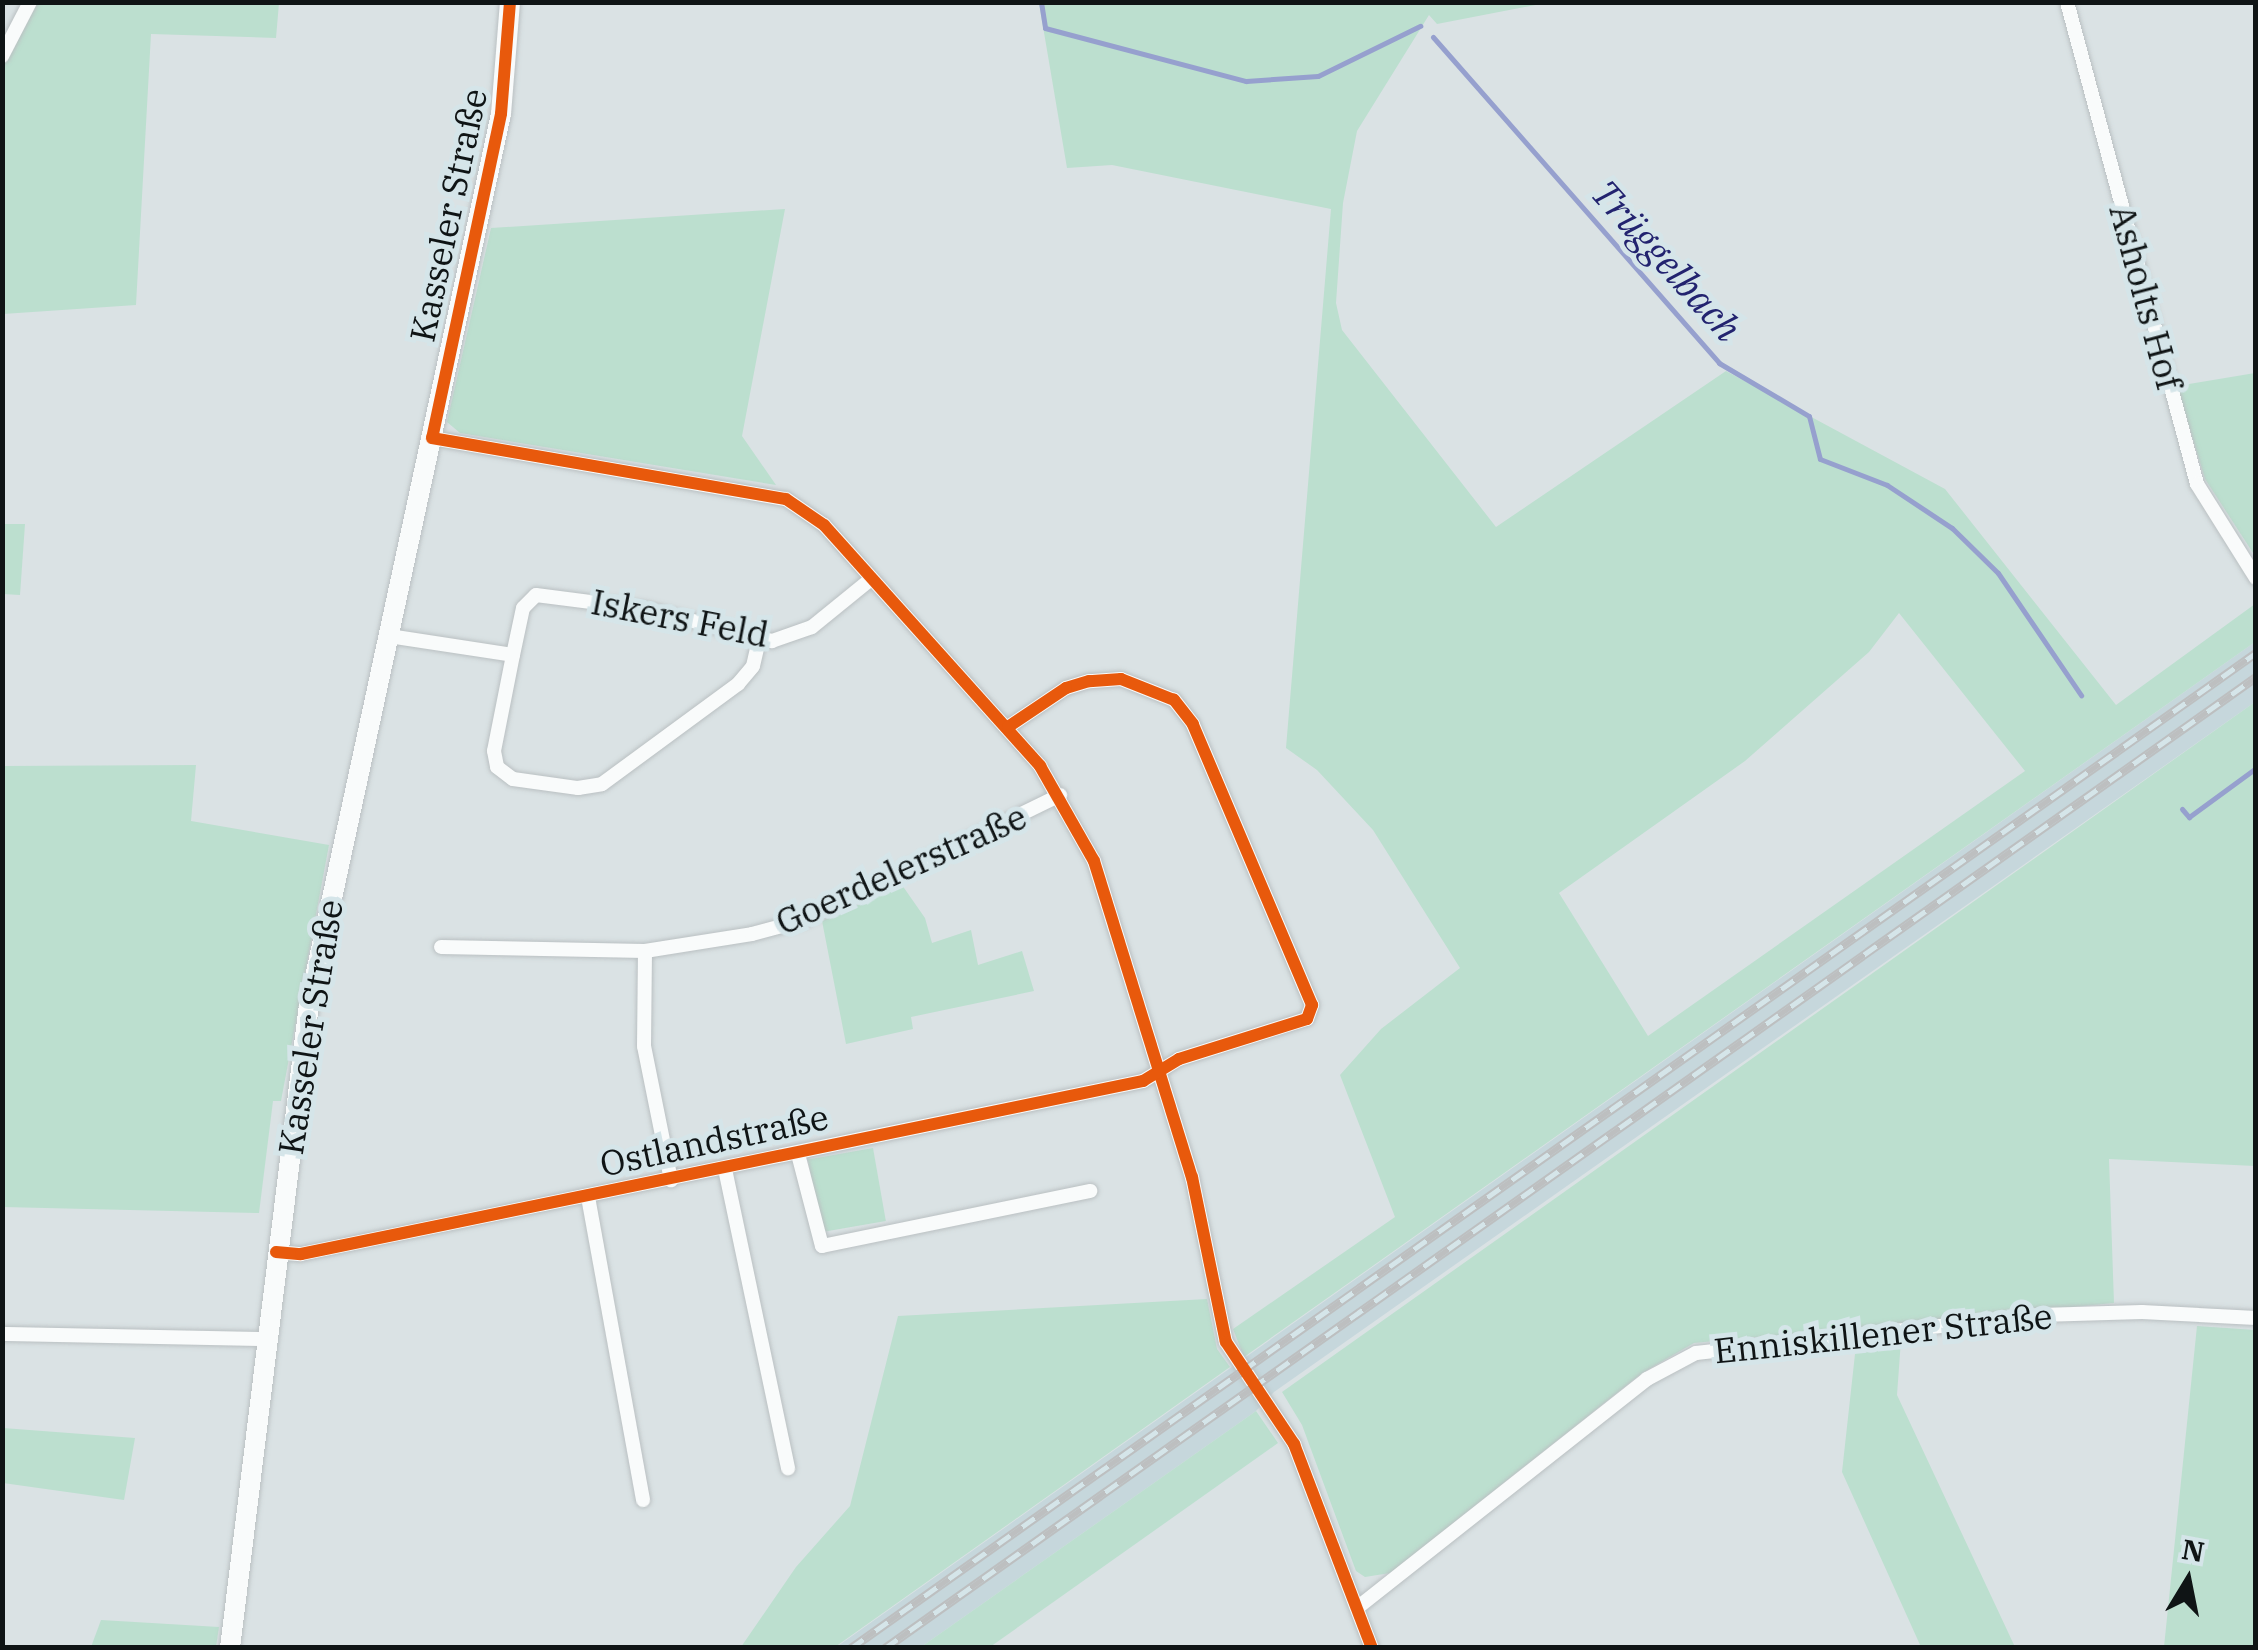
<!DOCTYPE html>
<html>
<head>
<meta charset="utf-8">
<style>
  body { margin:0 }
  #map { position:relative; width:2258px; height:1650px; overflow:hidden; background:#dae2e4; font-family:"IBM Plex Serif",serif }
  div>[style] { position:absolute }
  .built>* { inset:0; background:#c6d7dc }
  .green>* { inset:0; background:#bcdfcf; transform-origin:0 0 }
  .stream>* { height:5px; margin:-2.5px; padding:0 2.5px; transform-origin:2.5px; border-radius:2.5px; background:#96a0ce }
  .roads { filter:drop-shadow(0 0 2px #bac0c2) drop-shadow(0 0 2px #bac0c2) }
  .street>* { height:14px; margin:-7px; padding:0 7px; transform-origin:7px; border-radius:7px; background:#f9fbfb }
  .secondary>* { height:20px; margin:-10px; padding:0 10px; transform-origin:10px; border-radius:10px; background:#f9fbfb }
  .rail>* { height:9px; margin-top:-4.5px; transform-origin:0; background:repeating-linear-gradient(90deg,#d5e5e9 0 15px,#bdbfc0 0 30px); box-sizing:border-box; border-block:2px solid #bdbfc0 }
  .cycleway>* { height:12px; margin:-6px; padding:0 6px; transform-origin:6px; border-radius:6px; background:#e8590c }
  span { translate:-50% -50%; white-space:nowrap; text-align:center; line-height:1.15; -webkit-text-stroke:10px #d5e5e9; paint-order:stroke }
  .street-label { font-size:35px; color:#0f1415 }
  .water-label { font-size:38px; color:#22236f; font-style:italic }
  .frame { position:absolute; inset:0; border:5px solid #0f1415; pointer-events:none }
  .north { position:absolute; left:2138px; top:1530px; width:100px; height:100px; -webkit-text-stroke:8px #d5e5e9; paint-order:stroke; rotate:10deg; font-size:28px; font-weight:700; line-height:40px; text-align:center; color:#0f1415 }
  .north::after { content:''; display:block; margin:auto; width:35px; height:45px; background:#0f1415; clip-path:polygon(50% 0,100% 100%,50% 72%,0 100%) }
</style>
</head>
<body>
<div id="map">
  <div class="built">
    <div style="clip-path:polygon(2255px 642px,2255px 702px,1274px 1392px,1256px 1411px,921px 1647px,835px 1648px)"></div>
  </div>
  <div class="green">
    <div style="clip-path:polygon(38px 3px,279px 3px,276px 38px,151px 34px,136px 305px,3px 314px,2px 68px)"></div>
    <div style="clip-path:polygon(evenodd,1039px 3px,1546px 3px,1437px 24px,1429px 15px,1357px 131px,1343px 203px,1336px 303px,1342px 330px,1496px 527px,1726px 371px,1945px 489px,2116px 705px,2255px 604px,2255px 642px,1244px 1357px,1233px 1329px,1395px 1217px,1340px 1075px,1381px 1029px,1460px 968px,1373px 830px,1317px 770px,1286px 748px,1331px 209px,1112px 165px,1067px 168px,1039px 3px,1899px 613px,2025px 771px,1648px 1036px,1559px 893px,1745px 761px,1869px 652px,1899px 613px)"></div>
    <div style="clip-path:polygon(785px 209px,742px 436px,776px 485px,460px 433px,447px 422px,491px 228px)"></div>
    <div style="clip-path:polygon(2255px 373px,2255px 556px,2205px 479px,2177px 386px)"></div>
    <div style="clip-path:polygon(3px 524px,25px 524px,20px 595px,3px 594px)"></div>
    <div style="clip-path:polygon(2255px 702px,2255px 1166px,2109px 1159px,2114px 1303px,1694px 1343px,1642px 1373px,1390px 1573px,1365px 1577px,1356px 1571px,1302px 1425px,1282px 1392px)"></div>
    <div style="clip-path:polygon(196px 765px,191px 821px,329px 845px,281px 1101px,273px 1101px,259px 1213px,3px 1207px,3px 766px)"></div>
    <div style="clip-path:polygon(902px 885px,925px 918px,932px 943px,971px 930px,978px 965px,1022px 951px,1034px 991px,911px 1017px,913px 1029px,846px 1044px,822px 921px)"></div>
    <div style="left:873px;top:1148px;width:74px;height:66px;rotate:80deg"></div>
    <div style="clip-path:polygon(1207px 1299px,1217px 1349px,1230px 1367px,835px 1647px,741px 1647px,796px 1567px,850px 1506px,898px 1316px)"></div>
    <div style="clip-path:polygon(2197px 1326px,2255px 1330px,2255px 1647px,2164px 1647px)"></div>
    <div style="clip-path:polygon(1901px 1340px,1897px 1395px,2015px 1647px,1921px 1647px,1842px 1472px,1856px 1345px)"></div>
    <div style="clip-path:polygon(1256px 1411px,1278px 1443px,990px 1647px,921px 1647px)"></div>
    <div style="clip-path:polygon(3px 1428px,135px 1438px,124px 1500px,3px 1483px)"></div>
    <div style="clip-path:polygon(101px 1620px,219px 1627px,216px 1647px,91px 1647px)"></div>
  </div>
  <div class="stream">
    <div style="left:1041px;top:2px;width:26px;rotate:81deg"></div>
    <div style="left:1045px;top:28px;width:208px;rotate:14.8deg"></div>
    <div style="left:1246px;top:81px;width:72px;rotate:-4deg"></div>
    <div style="left:1318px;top:76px;width:114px;rotate:-26.1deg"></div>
    <div style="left:1433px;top:37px;width:434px;rotate:48.7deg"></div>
    <div style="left:1719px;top:363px;width:104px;rotate:30.5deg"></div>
    <div style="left:1809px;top:416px;width:44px;rotate:75.7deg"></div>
    <div style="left:1820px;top:459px;width:72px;rotate:21.2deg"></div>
    <div style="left:1887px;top:485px;width:78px;rotate:33.5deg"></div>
    <div style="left:1952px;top:528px;width:64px;rotate:44.4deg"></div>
    <div style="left:1998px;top:573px;width:148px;rotate:55.8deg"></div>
    <div style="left:2182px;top:809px;width:11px;rotate:49deg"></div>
    <div style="left:2189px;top:817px;width:83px;rotate:-36.2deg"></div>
  </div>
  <div class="roads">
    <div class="street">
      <div style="left:2067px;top:2px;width:499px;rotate:74.9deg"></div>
      <div style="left:2197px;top:484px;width:111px;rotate:57.9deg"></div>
      <div style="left:2px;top:56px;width:61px;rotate:-62.6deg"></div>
      <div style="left:432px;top:438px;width:359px;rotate:9.8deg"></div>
      <div style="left:786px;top:499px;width:46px;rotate:34.4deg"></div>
      <div style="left:824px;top:525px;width:324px;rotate:48.1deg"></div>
      <div style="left:1040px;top:766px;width:109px;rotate:60.4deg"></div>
      <div style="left:1094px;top:861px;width:331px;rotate:72.8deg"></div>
      <div style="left:1192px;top:1177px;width:168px;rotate:78.4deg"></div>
      <div style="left:1226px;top:1342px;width:123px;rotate:56.3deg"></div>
      <div style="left:1294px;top:1444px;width:218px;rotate:69.1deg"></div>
      <div style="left:389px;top:636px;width:125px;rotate:8.7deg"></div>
      <div style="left:513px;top:655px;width:98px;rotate:101.2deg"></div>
      <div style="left:494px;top:751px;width:16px;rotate:79deg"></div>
      <div style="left:497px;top:767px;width:20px;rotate:37deg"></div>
      <div style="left:513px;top:779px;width:66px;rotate:7.9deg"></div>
      <div style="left:578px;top:788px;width:24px;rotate:-9deg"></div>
      <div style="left:602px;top:784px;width:169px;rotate:-36.3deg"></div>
      <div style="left:738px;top:684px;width:23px;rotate:-50deg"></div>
      <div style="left:753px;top:666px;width:27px;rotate:-77deg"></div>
      <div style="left:513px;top:655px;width:48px;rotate:-78deg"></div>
      <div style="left:523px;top:608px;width:18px;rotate:-45deg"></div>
      <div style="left:536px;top:595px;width:111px;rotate:7.3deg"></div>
      <div style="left:646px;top:609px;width:130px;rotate:14.3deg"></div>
      <div style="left:772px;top:641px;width:42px;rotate:-19.3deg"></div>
      <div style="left:812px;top:627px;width:76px;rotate:-39.1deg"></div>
      <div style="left:441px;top:947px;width:204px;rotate:1.1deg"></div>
      <div style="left:645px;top:951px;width:108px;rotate:-9deg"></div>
      <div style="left:752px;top:934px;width:54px;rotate:-15.1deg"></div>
      <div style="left:804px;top:920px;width:285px;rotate:-26deg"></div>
      <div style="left:645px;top:951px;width:95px;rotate:90.6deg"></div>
      <div style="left:644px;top:1046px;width:137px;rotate:78.6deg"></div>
      <div style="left:798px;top:1154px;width:95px;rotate:75.4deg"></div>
      <div style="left:822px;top:1246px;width:274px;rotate:-11.6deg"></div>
      <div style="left:725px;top:1169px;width:306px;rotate:78.1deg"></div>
      <div style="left:588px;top:1197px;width:308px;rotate:79.7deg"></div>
      <div style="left:276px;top:1252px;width:25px;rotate:5deg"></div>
      <div style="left:301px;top:1254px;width:860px;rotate:-11.61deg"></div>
      <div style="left:1143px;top:1081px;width:42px;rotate:-31.4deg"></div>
      <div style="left:1179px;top:1059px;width:134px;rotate:-17.4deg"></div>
      <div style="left:1307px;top:1019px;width:15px;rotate:-70deg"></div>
      <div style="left:1312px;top:1005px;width:305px;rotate:-113deg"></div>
      <div style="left:1193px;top:724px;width:31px;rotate:-128deg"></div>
      <div style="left:1174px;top:700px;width:57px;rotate:-158.4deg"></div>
      <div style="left:1121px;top:679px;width:32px;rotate:176deg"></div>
      <div style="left:1089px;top:681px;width:24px;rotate:163deg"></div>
      <div style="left:1066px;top:688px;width:70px;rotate:146.1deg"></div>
      <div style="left:2px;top:1334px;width:263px;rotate:1.1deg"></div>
      <div style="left:1357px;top:1608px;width:370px;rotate:-38.3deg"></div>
      <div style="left:1647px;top:1379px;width:55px;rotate:-28deg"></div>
      <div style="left:1696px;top:1353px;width:346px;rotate:-6.3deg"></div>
      <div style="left:2040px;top:1315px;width:102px;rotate:-1.7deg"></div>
      <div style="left:2142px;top:1312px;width:114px;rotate:3deg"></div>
    </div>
    <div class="secondary">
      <div style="left:230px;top:1648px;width:648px;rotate:-83deg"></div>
      <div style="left:309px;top:1005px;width:911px;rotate:-77.84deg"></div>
      <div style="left:501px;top:114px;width:112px;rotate:-85.4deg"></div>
    </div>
  </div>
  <div class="rail">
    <div style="left:851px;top:1648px;width:1722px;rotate:-35.31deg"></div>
    <div style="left:885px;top:1648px;width:1680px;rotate:-35.31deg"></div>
  </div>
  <div class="cycleway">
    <div style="left:510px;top:2px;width:112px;rotate:94.6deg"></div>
    <div style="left:501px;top:114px;width:331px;rotate:102deg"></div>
    <div style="left:432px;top:438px;width:359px;rotate:9.8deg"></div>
    <div style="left:786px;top:499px;width:46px;rotate:34.4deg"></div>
    <div style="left:824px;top:525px;width:324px;rotate:48.1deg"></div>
    <div style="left:1040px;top:766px;width:109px;rotate:60.4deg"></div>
    <div style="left:1094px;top:861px;width:331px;rotate:72.8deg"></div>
    <div style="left:1192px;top:1177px;width:168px;rotate:78.4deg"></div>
    <div style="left:1226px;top:1342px;width:123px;rotate:56.3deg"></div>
    <div style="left:1294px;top:1444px;width:218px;rotate:69.1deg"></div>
    <div style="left:276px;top:1252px;width:25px;rotate:5deg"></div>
    <div style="left:301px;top:1254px;width:860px;rotate:-11.61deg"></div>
    <div style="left:1143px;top:1081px;width:42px;rotate:-31.4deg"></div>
    <div style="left:1179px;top:1059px;width:134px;rotate:-17.4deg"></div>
    <div style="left:1307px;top:1019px;width:15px;rotate:-70deg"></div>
    <div style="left:1312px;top:1005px;width:305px;rotate:-113deg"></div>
    <div style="left:1193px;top:724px;width:31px;rotate:-128deg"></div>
    <div style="left:1174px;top:700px;width:57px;rotate:-158.4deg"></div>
    <div style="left:1121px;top:679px;width:32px;rotate:176deg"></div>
    <div style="left:1089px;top:681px;width:24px;rotate:163deg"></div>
    <div style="left:1066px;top:688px;width:70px;rotate:146.1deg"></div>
  </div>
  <div class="street-label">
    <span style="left:448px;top:215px;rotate:-78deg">Kasseler Straße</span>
    <span style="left:2146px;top:297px;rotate:75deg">Asholts Hof</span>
    <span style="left:680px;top:618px;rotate:11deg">Iskers Feld</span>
    <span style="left:901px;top:869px;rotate:-24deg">Goerdelerstraße</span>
    <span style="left:310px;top:1027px;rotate:-81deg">Kasseler Straße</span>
    <span style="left:714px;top:1140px;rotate:-12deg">Ostlandstraße</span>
    <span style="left:1883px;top:1333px;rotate:-6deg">Enniskillener Straße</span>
  </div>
  <div class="water-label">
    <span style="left:1667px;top:260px;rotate:48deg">Trüggelbach</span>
  </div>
  <div class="frame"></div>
  <div class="north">N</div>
</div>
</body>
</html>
